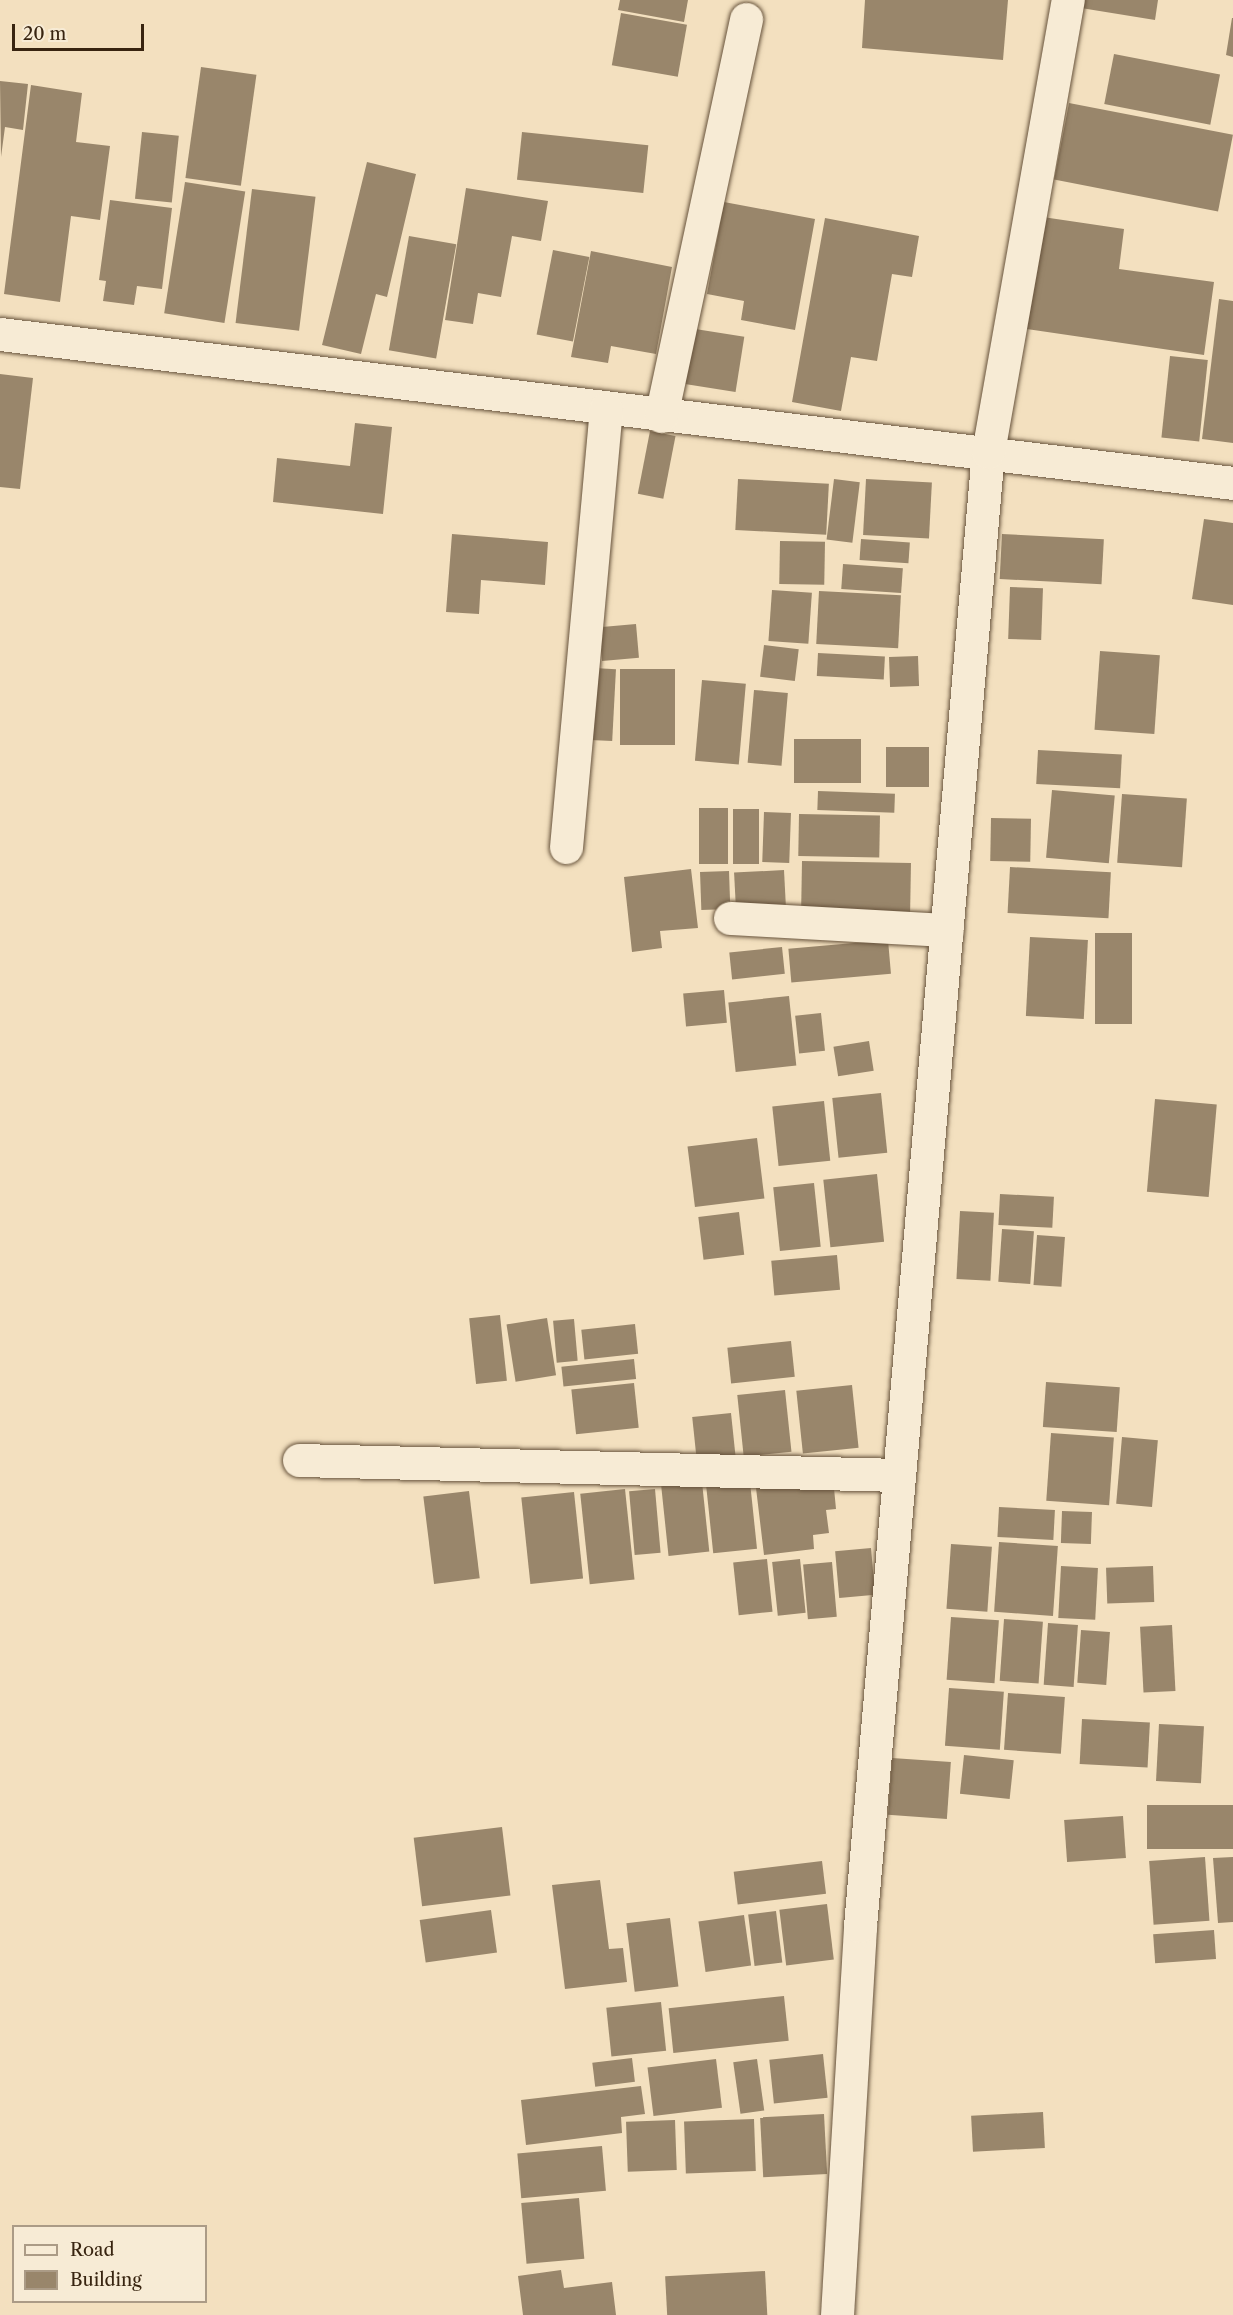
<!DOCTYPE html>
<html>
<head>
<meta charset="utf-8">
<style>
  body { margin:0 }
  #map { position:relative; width:1233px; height:2315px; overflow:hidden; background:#f3e0bf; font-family:"Libre Caslon Text",serif }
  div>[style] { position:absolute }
  .building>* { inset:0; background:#99866b; transform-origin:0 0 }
  .roads { filter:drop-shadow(0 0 2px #67533c) drop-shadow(0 0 2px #67533c) }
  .minor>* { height:33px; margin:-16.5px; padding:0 16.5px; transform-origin:16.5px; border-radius:16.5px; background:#f7ebd5 }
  span { translate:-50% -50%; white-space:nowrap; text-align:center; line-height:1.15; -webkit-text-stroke:4.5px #f7ebd5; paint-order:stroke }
  .legend { position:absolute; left:12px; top:2225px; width:195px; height:78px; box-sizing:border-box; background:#f7ebd5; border:2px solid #ab9b86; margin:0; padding:8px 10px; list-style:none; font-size:18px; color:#382410 }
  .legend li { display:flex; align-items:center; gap:12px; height:30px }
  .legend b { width:30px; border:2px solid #ab9b86 }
  .scale { position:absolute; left:12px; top:24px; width:132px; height:27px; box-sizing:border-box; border:3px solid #382410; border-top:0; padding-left:8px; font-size:18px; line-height:21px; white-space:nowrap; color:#382410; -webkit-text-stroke:4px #f7ebd5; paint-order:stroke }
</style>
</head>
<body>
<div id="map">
  <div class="building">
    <div style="clip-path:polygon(620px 0,688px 0,684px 22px,618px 10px)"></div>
    <div style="clip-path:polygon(865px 0,1008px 0,1003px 60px,862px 48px)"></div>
    <div style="clip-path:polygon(1082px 0,1158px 0,1155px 20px,1081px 8px)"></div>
    <div style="left:621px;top:13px;width:67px;height:53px;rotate:10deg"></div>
    <div style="clip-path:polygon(1232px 18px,1233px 18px,1233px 57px,1226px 55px)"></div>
    <div style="left:1114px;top:54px;width:108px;height:51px;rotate:11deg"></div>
    <div style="left:201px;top:67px;width:56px;height:112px;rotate:8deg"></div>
    <div style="clip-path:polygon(0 81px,28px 84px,23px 130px,5px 127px,1px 157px)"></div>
    <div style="clip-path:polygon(31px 85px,82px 93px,76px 142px,110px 146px,100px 220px,71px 216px,60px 302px,4px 294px)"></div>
    <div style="left:1069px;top:103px;width:167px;height:78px;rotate:11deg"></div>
    <div style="left:142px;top:132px;width:37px;height:67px;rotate:6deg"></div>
    <div style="left:522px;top:132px;width:127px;height:48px;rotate:6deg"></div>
    <div style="clip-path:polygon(367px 162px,416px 174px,387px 297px,376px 294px,361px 354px,322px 345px)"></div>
    <div style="left:185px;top:182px;width:61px;height:133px;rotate:9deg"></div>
    <div style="clip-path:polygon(466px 188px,548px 201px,541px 241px,512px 236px,501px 297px,478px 293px,473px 324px,445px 320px)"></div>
    <div style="left:252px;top:189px;width:64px;height:135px;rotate:7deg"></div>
    <div style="clip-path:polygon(110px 200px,172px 208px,162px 289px,137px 286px,134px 305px,103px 301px,106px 281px,99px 280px)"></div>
    <div style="clip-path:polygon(724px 202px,815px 219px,795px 330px,741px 320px,744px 301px,707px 294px)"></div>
    <div style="clip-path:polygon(1036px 216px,1124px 229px,1119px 269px,1214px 282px,1204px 355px,1020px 328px)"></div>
    <div style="clip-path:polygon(825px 218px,919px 236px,912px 277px,892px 274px,877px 361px,851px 357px,841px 411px,792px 402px)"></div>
    <div style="left:409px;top:236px;width:48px;height:116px;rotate:10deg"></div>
    <div style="left:553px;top:250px;width:37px;height:86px;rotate:11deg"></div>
    <div style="clip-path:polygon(591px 251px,672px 267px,656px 354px,611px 346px,608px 363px,571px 357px)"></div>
    <div style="clip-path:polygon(1219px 299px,1233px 301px,1233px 443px,1202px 439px)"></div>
    <div style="left:689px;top:328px;width:56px;height:56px;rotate:9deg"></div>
    <div style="left:1170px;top:356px;width:38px;height:82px;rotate:6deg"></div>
    <div style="clip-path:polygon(0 374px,33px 378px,20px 489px,0 487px)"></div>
    <div style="clip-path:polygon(355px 423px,392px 427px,383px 514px,273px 502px,277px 458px,350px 466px)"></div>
    <div style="left:650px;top:431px;width:26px;height:64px;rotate:11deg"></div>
    <div style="left:738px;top:479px;width:91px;height:51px;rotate:3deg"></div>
    <div style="left:834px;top:479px;width:26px;height:61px;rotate:7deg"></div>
    <div style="left:866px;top:479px;width:66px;height:56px;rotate:3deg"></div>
    <div style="clip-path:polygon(1204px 519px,1233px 523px,1233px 605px,1192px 599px)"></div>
    <div style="clip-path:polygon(452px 534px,548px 542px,545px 585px,481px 580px,479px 614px,446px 612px)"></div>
    <div style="left:1002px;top:534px;width:102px;height:45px;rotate:3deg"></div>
    <div style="left:861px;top:539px;width:49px;height:21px;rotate:4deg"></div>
    <div style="left:780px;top:541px;width:45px;height:43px;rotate:1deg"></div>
    <div style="left:843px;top:564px;width:60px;height:25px;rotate:4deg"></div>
    <div style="left:1010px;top:587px;width:33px;height:52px;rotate:2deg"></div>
    <div style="left:772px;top:590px;width:40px;height:51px;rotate:4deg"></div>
    <div style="left:819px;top:591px;width:82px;height:53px;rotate:3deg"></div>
    <div style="left:636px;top:624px;width:34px;height:37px;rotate:85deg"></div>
    <div style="left:764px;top:645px;width:35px;height:32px;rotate:7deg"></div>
    <div style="left:1100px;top:651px;width:60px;height:79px;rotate:4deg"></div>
    <div style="left:818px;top:653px;width:67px;height:23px;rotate:3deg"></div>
    <div style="left:918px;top:656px;width:30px;height:29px;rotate:88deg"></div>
    <div style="left:594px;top:668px;width:22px;height:72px;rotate:3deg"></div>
    <div style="left:620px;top:669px;width:55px;height:76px"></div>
    <div style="left:702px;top:680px;width:44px;height:81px;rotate:5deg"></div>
    <div style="left:754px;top:690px;width:34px;height:73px;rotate:5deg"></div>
    <div style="left:861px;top:739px;width:44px;height:67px;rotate:90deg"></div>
    <div style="left:886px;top:747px;width:43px;height:40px"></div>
    <div style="left:1038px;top:750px;width:84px;height:34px;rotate:3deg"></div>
    <div style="left:1052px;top:790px;width:63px;height:68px;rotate:5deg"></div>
    <div style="left:818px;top:791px;width:77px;height:19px;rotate:2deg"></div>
    <div style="left:1122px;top:794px;width:65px;height:69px;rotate:4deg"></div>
    <div style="left:699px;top:808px;width:29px;height:56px"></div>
    <div style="left:733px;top:809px;width:26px;height:55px"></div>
    <div style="left:764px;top:812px;width:27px;height:50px;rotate:2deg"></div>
    <div style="left:799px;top:814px;width:81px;height:42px;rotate:1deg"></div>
    <div style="left:991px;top:818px;width:40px;height:43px;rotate:1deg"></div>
    <div style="left:802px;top:861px;width:109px;height:54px;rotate:1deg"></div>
    <div style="left:1010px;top:867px;width:101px;height:46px;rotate:3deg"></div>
    <div style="clip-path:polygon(691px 869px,698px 928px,660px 931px,662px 948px,632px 952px,624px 877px)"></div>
    <div style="left:784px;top:870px;width:39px;height:50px;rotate:87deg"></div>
    <div style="left:729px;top:871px;width:38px;height:29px;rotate:88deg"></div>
    <div style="left:1095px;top:933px;width:37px;height:91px"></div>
    <div style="left:1030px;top:937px;width:58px;height:79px;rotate:3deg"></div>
    <div style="left:888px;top:940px;width:34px;height:100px;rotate:85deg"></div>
    <div style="left:782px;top:947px;width:27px;height:53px;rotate:84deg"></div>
    <div style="left:724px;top:990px;width:33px;height:41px;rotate:85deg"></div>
    <div style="left:789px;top:996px;width:70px;height:61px;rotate:84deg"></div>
    <div style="left:821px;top:1013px;width:38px;height:26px;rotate:84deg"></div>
    <div style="left:869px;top:1041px;width:30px;height:36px;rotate:81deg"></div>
    <div style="left:881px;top:1093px;width:60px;height:49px;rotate:84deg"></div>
    <div style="left:1155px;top:1099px;width:62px;height:93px;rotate:5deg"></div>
    <div style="left:824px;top:1101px;width:60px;height:52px;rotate:84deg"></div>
    <div style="left:757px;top:1138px;width:61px;height:70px;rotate:83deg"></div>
    <div style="left:877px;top:1174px;width:68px;height:54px;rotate:84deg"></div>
    <div style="left:814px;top:1183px;width:64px;height:41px;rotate:84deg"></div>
    <div style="left:1000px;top:1194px;width:54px;height:31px;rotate:3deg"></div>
    <div style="left:960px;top:1211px;width:34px;height:68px;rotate:3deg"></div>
    <div style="left:739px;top:1212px;width:43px;height:41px;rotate:83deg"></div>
    <div style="left:1002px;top:1229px;width:32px;height:53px;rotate:4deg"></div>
    <div style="left:1037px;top:1235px;width:28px;height:50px;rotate:4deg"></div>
    <div style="left:837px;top:1255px;width:35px;height:66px;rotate:85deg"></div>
    <div style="left:500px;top:1315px;width:66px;height:31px;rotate:84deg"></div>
    <div style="left:547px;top:1318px;width:58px;height:41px;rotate:81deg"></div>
    <div style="left:574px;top:1319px;width:42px;height:21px;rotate:85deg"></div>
    <div style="left:635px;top:1324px;width:30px;height:54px;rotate:84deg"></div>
    <div style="left:791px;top:1341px;width:36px;height:64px;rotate:84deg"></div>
    <div style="left:634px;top:1359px;width:20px;height:73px;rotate:84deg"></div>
    <div style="left:1046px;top:1382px;width:74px;height:45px;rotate:4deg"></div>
    <div style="left:634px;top:1383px;width:45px;height:63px;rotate:84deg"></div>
    <div style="left:852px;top:1385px;width:63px;height:56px;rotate:84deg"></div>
    <div style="left:785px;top:1390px;width:62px;height:48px;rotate:84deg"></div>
    <div style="left:731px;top:1413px;width:44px;height:39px;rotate:84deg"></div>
    <div style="left:1051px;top:1433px;width:63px;height:68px;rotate:4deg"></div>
    <div style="left:1122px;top:1437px;width:36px;height:67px;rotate:5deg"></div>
    <div style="clip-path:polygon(833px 1478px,836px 1509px,826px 1510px,829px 1533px,813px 1535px,814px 1549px,764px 1555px,756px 1488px)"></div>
    <div style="left:702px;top:1482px;width:70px;height:41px;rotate:84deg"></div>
    <div style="left:750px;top:1482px;width:67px;height:44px;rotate:84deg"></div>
    <div style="left:625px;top:1489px;width:91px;height:45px;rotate:84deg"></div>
    <div style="left:655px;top:1489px;width:64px;height:26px;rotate:85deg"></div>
    <div style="left:469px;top:1491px;width:88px;height:46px;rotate:83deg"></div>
    <div style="left:574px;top:1492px;width:87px;height:53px;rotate:84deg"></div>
    <div style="left:999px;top:1507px;width:56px;height:30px;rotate:3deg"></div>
    <div style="left:1062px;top:1511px;width:30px;height:32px;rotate:2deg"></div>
    <div style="left:999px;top:1542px;width:59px;height:70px;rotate:4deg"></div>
    <div style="left:951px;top:1544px;width:41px;height:65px;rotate:4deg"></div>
    <div style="left:871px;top:1548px;width:47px;height:36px;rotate:85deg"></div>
    <div style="left:767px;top:1559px;width:53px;height:34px;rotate:84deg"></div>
    <div style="left:800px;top:1559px;width:54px;height:28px;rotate:84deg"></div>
    <div style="left:832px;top:1562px;width:55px;height:29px;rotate:85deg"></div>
    <div style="left:1061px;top:1566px;width:37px;height:52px;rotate:3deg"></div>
    <div style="left:1153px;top:1566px;width:36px;height:47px;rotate:88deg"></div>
    <div style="left:951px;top:1617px;width:48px;height:63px;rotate:4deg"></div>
    <div style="left:1004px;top:1619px;width:39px;height:62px;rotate:4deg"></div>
    <div style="left:1048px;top:1623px;width:30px;height:62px;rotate:4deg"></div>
    <div style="left:1172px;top:1625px;width:66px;height:32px;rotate:87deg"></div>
    <div style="left:1081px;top:1630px;width:29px;height:53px;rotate:4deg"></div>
    <div style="left:949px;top:1688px;width:55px;height:58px;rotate:4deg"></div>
    <div style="left:1008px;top:1693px;width:57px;height:57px;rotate:4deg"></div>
    <div style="left:1082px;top:1719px;width:68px;height:45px;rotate:3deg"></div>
    <div style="left:1159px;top:1724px;width:45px;height:57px;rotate:3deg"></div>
    <div style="left:964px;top:1755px;width:50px;height:39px;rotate:6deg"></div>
    <div style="left:892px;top:1758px;width:59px;height:57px;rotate:4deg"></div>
    <div style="left:1233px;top:1805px;width:44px;height:86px;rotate:90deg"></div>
    <div style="left:1123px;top:1816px;width:42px;height:59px;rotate:86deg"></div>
    <div style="left:502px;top:1827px;width:69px;height:89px;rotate:83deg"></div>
    <div style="left:1205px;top:1857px;width:64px;height:56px;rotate:86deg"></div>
    <div style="clip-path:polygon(1233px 1857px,1233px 1922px,1218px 1923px,1213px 1858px)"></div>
    <div style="left:822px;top:1861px;width:33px;height:89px;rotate:83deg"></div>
    <div style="clip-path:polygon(600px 1880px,609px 1949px,623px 1948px,627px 1982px,565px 1989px,552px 1885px)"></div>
    <div style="left:827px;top:1904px;width:56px;height:48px;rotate:83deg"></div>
    <div style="left:491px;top:1910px;width:43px;height:72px;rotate:82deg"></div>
    <div style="left:776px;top:1911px;width:52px;height:28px;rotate:83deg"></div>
    <div style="left:744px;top:1915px;width:51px;height:46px;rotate:82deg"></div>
    <div style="left:670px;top:1918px;width:69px;height:44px;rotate:83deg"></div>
    <div style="left:1214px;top:1930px;width:29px;height:61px;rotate:86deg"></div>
    <div style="left:784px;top:1996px;width:45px;height:116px;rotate:84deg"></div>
    <div style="left:661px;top:2002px;width:49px;height:55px;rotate:84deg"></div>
    <div style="left:823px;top:2054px;width:44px;height:54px;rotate:84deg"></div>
    <div style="left:632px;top:2058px;width:24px;height:40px;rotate:83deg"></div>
    <div style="left:716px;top:2059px;width:49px;height:69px;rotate:83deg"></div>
    <div style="left:757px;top:2059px;width:52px;height:24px;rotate:82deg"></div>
    <div style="clip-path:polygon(641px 2086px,645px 2114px,621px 2117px,622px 2133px,526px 2145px,521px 2100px)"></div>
    <div style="left:1043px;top:2112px;width:36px;height:72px;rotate:87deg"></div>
    <div style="left:824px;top:2114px;width:60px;height:64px;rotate:87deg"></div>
    <div style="left:754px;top:2119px;width:52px;height:70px;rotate:88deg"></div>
    <div style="left:675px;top:2120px;width:50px;height:49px;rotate:88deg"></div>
    <div style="left:602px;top:2146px;width:45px;height:85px;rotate:85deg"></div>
    <div style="left:579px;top:2198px;width:61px;height:58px;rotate:85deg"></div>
    <div style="clip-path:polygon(561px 2270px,564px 2288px,612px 2282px,616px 2315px,523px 2315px,518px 2276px)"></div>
    <div style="left:765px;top:2271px;width:44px;height:100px;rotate:87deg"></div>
  </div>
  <div class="roads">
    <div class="minor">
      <div style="left:0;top:334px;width:1242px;rotate:6.89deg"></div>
      <div style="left:661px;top:416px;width:406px;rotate:-77.9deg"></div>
      <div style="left:566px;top:847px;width:440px;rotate:-84.8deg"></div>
      <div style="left:730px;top:918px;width:217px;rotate:3.2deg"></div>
      <div style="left:299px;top:1460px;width:600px;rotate:1.43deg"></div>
      <div style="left:837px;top:2315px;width:390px;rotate:-86.6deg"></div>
      <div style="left:860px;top:1926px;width:1480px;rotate:-85.04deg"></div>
      <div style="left:988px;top:452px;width:459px;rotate:-80deg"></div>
    </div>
  </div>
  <ul class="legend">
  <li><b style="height:8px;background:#f7ebd5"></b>Road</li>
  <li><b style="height:16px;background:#99866b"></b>Building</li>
  </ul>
  <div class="scale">20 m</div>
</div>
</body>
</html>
